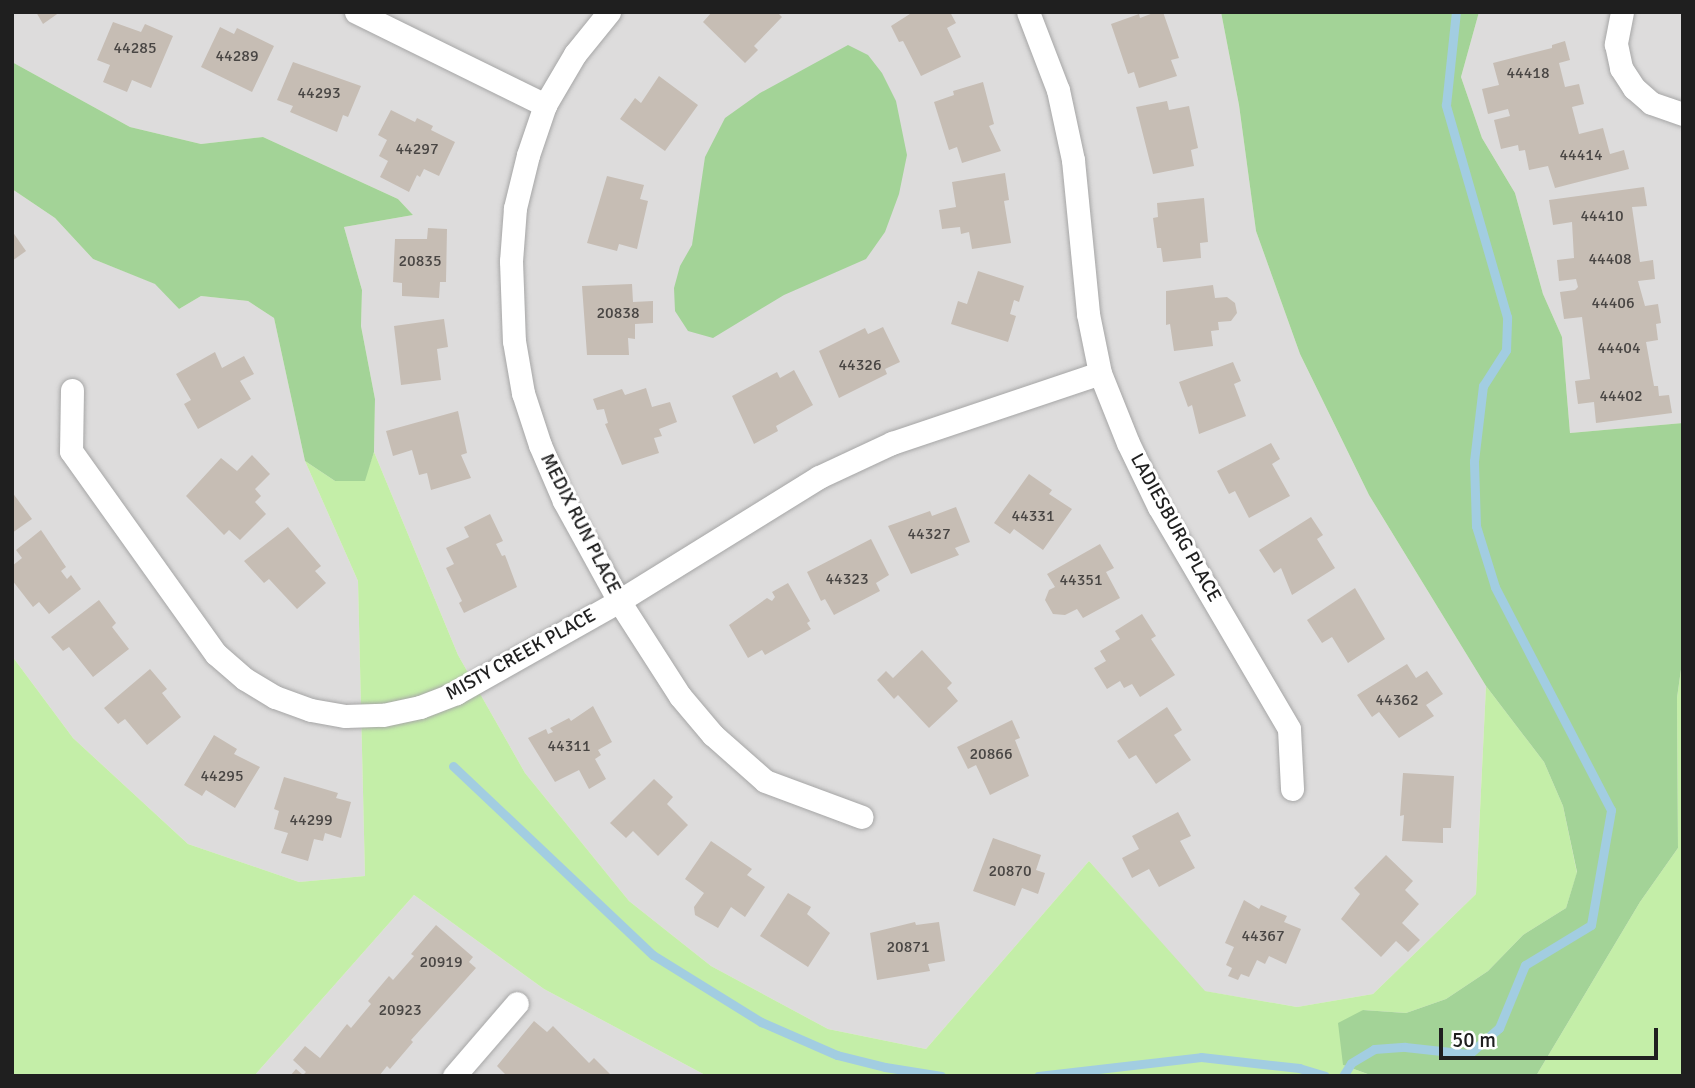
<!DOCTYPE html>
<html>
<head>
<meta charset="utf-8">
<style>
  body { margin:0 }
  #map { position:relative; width:1695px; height:1088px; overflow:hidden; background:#f1eee5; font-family:Signika,sans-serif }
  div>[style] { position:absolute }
  .residential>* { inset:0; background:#dddcdc }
  .grass>* { inset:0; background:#c4eea8 }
  .forest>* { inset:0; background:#a3d397 }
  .stream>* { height:9px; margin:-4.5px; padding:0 4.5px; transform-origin:4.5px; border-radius:4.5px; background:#a2cde1 }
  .building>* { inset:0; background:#c6bdb4 }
  .roads { filter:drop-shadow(0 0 2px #a6a6a6) drop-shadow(0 0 2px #a6a6a6) }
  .minor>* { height:23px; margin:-11.5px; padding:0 11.5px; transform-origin:11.5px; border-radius:11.5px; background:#fff }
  span { translate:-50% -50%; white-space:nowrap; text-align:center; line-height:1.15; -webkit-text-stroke:6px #fff; paint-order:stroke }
  .number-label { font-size:16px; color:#494644 }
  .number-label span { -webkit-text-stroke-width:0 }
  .street-label { font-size:19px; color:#1f1f1f }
  .frame { position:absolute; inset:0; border:14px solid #1f1f1f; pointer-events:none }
  .scale { position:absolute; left:1439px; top:1028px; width:219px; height:32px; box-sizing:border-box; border:4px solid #1f1f1f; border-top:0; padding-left:9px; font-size:21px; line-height:24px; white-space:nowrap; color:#1f1f1f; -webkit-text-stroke:5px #fff; paint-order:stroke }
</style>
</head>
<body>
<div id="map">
  <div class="residential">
    <div style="clip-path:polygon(12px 12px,1221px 12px,1239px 105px,1256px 231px,1300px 354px,1369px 495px,1486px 686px,1476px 894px,1373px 994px,1297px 1007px,1204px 991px,1089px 861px,926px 1049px,828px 1029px,711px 966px,629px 901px,525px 773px,458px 655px,374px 452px,375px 399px,361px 326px,362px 290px,344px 227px,413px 215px,398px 199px,263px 137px,201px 144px,130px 127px,12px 62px)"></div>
    <div style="clip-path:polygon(1479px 12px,1683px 12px,1683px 423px,1570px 433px,1562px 337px,1543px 294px,1515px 193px,1482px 138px,1461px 77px)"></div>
    <div style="clip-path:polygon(12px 189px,55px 218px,93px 259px,156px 284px,179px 309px,201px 296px,248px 301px,274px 318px,305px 461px,358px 581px,365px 876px,299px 882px,188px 844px,73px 738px,12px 656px)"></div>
    <div style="clip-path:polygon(414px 895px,544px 989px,707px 1076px,254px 1076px)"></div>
  </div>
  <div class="grass">
    <div style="clip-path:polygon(374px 452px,458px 655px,525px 773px,629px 901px,711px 966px,828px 1029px,926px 1049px,1089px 861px,1205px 991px,1297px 1007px,1373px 994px,1476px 894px,1486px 686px,1544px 762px,1563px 806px,1577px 873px,1566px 908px,1523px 935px,1488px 971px,1446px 999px,1406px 1013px,1363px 1010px,1343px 1065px,1373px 1076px,707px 1076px,544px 989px,414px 895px,254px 1076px,12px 1076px,12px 656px,73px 738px,188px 844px,299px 882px,365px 876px,358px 581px,305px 461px,335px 481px,364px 481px)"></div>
    <div style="clip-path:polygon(1683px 655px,1683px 1076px,1536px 1076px,1640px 902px,1678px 848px,1677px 698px)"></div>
  </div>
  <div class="forest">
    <div style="clip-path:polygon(1221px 12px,1479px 12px,1461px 77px,1482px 138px,1515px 193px,1543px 294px,1562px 337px,1570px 433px,1683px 423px,1683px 655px,1677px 698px,1678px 848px,1640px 902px,1536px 1076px,1373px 1076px,1343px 1065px,1338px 1023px,1363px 1010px,1406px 1013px,1446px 999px,1488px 971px,1523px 935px,1566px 908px,1577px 872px,1563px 806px,1544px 762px,1486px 686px,1369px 495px,1300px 354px,1256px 231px,1239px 105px)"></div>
    <div style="clip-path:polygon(848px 45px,868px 55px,882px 73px,896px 101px,907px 155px,899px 194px,885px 232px,866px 259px,784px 295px,713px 338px,688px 331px,675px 311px,674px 288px,680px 266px,692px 245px,705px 157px,725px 118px,760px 93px)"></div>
    <div style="clip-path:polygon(12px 62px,130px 127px,201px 144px,263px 137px,398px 199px,413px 215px,344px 227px,362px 290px,361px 326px,375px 399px,374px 452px,365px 481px,335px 481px,305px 461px,274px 318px,248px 301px,201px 296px,179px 309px,155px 284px,93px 259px,55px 218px,12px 189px)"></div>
  </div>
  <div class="stream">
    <div style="left:453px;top:766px;width:275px;rotate:43.4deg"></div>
    <div style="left:653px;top:955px;width:127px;rotate:31.8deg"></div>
    <div style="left:761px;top:1022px;width:83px;rotate:23.5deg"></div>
    <div style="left:837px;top:1055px;width:49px;rotate:14deg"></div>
    <div style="left:885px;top:1067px;width:57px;rotate:9.1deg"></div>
    <div style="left:1038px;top:1076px;width:164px;rotate:-6.6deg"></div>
    <div style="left:1201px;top:1057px;width:99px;rotate:6.4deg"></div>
    <div style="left:1299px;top:1068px;width:27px;rotate:17deg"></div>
    <div style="left:1343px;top:1076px;width:15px;rotate:-58deg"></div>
    <div style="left:1351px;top:1063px;width:27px;rotate:-31deg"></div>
    <div style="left:1374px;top:1049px;width:31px;rotate:-4deg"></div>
    <div style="left:1405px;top:1047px;width:64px;rotate:6.2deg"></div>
    <div style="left:1469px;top:1054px;width:40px;rotate:-41deg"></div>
    <div style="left:1499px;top:1028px;width:68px;rotate:-67.6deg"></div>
    <div style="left:1525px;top:965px;width:77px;rotate:-31.2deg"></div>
    <div style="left:1591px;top:925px;width:117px;rotate:-80.1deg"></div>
    <div style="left:1611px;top:810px;width:251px;rotate:-117.5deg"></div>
    <div style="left:1495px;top:587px;width:64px;rotate:-107.3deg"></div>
    <div style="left:1476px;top:526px;width:65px;rotate:-91.8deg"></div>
    <div style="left:1474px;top:461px;width:76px;rotate:-83.2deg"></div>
    <div style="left:1483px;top:386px;width:43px;rotate:-57.4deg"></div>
    <div style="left:1506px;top:350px;width:33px;rotate:-88deg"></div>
    <div style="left:1507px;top:317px;width:221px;rotate:-106.1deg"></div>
    <div style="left:1446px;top:105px;width:94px;rotate:-83.9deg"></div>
  </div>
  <div class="building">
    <div style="clip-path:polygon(36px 12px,60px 12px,43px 24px)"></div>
    <div style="clip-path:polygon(712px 12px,777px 12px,782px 17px,754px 46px,758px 50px,745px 63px,703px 22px)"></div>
    <div style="clip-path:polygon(913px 12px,950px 12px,956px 23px,947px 28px,961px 57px,921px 76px,903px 41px,899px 42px,891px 26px)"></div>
    <div style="clip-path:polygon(1156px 12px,1163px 12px,1179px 58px,1171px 60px,1177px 76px,1139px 88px,1134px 72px,1128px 74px,1111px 24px,1139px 14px,1140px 18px)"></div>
    <div style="clip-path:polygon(113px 22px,141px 32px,145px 24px,173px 36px,151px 88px,132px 80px,127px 92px,103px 82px,110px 65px,97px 60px)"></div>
    <div style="clip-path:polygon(220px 27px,234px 34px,237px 28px,274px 46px,252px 92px,201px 67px)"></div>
    <div style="clip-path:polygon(1565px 41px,1570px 60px,1559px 63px,1565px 87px,1579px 84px,1584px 104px,1572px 107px,1579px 134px,1603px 128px,1610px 154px,1624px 150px,1629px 169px,1555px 188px,1548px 166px,1529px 170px,1525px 150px,1519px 151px,1518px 145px,1501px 149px,1494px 120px,1510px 116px,1508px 109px,1488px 114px,1482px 89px,1499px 85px,1493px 63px,1552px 48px,1552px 45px)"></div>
    <div style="clip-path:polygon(293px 62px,361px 86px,348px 117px,343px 115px,337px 132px,290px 112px,293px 106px,277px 100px)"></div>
    <div style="clip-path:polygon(659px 76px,698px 105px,665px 151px,620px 119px,635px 98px,641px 103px)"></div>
    <div style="clip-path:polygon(983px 82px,994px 124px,989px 126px,1001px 151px,962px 163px,957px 147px,949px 150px,934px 102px,954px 95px,953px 91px)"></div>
    <div style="clip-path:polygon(1167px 101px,1169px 110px,1189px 106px,1198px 148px,1191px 150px,1194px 166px,1153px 174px,1136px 107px)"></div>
    <div style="clip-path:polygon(391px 110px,415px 122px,417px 118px,433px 126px,431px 130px,455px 142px,439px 176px,424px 169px,420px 177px,417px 175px,409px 192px,380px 177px,388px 161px,379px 156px,387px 140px,378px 135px)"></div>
    <div style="clip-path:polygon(1005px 173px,1009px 200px,1004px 201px,1011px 243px,972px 249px,969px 232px,961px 234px,960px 227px,942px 229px,939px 210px,956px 207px,952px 182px)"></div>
    <div style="clip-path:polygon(607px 176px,644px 185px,640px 199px,648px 201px,637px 249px,619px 244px,617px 251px,587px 243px)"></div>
    <div style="clip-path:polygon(1644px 187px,1647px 206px,1632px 207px,1640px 262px,1653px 260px,1655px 279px,1638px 281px,1645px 306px,1658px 304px,1661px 323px,1656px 324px,1658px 340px,1646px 342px,1654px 386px,1658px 386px,1659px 396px,1669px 395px,1672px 413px,1596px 423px,1594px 402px,1578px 404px,1575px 381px,1590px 379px,1582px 317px,1564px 319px,1560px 292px,1575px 290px,1578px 287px,1576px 279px,1559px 281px,1557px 260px,1574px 258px,1572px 222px,1553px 225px,1549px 200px)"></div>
    <div style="clip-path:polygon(1204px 198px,1208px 242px,1200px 243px,1201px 258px,1163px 262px,1161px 248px,1157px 248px,1153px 218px,1158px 217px,1157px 203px)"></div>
    <div style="clip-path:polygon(428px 228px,447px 229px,446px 282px,440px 282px,439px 298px,402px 296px,402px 283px,393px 282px,395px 239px,427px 239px)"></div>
    <div style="clip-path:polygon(12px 231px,26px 251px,12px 261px)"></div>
    <div style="clip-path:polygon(978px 271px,1024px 286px,1019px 302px,1014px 300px,1010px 314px,1016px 316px,1008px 342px,951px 324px,958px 301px,967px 304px)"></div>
    <div style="clip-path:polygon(632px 284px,633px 302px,653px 301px,653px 323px,635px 324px,635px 339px,628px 338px,629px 355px,587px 355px,582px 286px)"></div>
    <div style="clip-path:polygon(1213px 285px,1215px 298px,1227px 297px,1235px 303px,1237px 313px,1231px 321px,1218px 322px,1219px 330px,1211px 331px,1213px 346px,1174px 351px,1170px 324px,1166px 325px,1166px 291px)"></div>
    <div style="clip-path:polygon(444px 319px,448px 347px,437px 349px,441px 380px,401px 385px,394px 326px)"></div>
    <div style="clip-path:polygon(883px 327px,900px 362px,885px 369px,887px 374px,839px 398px,819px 351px,865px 328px,868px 334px)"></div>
    <div style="clip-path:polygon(215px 352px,222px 368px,244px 356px,254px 374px,240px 381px,251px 399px,198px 429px,184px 404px,191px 400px,176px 374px)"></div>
    <div style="clip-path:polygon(1233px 362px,1241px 381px,1234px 384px,1246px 416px,1199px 434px,1192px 405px,1188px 407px,1179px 382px)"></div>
    <div style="clip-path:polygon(794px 370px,813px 405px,776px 426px,778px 431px,754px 444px,732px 396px,777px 372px,780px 378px)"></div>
    <div style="clip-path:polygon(646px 388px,652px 407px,670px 402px,677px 422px,659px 429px,662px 436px,654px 438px,659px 453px,622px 465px,605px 424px,608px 423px,604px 409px,597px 410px,593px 399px,622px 389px,625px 395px)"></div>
    <div style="clip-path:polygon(458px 411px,467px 453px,461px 455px,471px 478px,431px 490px,427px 473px,419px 475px,412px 450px,393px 456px,386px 431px)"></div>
    <div style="clip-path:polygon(1271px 443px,1280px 459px,1272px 464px,1290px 496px,1249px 518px,1235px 491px,1229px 494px,1217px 471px)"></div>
    <div style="clip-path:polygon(252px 455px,270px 474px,255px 489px,261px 496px,255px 502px,266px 514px,240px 540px,229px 530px,224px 535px,186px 496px,221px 458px,237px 471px)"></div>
    <div style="clip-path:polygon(1029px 474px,1052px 490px,1049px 494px,1072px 509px,1043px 550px,1014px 529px,1010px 534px,994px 523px)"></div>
    <div style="clip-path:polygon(12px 492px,32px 519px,12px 533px)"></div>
    <div style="clip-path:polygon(956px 507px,970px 542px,955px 548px,959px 555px,911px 574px,888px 526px,930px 511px,932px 516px)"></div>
    <div style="clip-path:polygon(490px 514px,503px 541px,496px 544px,502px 556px,505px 555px,517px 587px,464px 613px,459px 603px,462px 601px,446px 568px,454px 564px,446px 548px,469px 537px,464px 527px)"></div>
    <div style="clip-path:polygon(1311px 517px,1323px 535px,1317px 539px,1335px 568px,1292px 595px,1281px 568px,1274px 573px,1259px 550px)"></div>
    <div style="clip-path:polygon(288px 527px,321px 566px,315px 571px,326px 583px,297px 609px,269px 579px,264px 583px,244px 561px)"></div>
    <div style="clip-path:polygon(41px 530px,66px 567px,61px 571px,67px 579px,71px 575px,81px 589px,49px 614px,39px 602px,33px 607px,12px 580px,12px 566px,22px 558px,16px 550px)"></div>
    <div style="clip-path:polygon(871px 539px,889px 575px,876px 583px,880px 591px,834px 615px,825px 599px,821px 601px,807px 572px)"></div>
    <div style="clip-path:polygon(1100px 544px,1114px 568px,1106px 572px,1120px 598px,1083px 618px,1077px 609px,1065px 615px,1053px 614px,1045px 600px,1049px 590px,1055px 587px,1047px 574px)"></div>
    <div style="clip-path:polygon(788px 583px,810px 621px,807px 623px,811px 629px,765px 655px,762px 650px,748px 658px,729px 625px,767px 598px,772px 601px,775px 597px,772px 592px)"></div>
    <div style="clip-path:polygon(1355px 588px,1385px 639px,1348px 663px,1332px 637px,1322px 643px,1307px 620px)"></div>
    <div style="clip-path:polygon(99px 600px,116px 623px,112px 627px,129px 649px,93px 677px,69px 647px,63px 651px,51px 637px)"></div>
    <div style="clip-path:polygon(1142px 614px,1156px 636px,1151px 639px,1175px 675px,1140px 697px,1132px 684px,1124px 688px,1120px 681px,1107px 689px,1094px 668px,1106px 661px,1100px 651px,1120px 639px,1115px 631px)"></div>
    <div style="clip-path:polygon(922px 650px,952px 683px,947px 688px,958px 701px,929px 728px,898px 695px,894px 699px,877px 680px,886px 671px,893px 678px)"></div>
    <div style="clip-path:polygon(1407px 664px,1416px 678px,1427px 671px,1443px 694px,1426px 705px,1434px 716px,1399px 738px,1379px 712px,1372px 717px,1357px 695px)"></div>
    <div style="clip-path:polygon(150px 669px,167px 689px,162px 693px,181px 717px,147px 745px,125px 719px,118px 724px,104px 708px)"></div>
    <div style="clip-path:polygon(593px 706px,612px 742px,598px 750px,601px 755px,595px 759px,606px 779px,589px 789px,579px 770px,555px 782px,528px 738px,546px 729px,548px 734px,553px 732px,550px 728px,569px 718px,571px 721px)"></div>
    <div style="clip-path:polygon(1167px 707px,1182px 730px,1174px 735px,1191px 760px,1156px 784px,1136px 755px,1129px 759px,1117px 741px)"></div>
    <div style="clip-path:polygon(1012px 720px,1020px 738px,1015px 740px,1029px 776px,990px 795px,976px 765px,968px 769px,957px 747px)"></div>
    <div style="clip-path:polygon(214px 735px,237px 749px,234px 754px,260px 767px,235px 808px,206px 790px,202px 796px,184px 785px)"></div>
    <div style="clip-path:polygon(1403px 773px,1454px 776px,1451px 828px,1443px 828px,1443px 843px,1402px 841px,1404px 815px,1400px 816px)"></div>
    <div style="clip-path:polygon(284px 777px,338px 793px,336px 798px,351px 802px,341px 838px,325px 833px,323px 841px,314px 839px,308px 861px,281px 853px,288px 833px,274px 829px,279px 811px,274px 809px)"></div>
    <div style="clip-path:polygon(654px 779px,673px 797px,667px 804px,688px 825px,658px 856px,633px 831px,626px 838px,610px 823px)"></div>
    <div style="clip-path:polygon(1178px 812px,1191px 836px,1180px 841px,1195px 868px,1159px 887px,1149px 869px,1132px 878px,1122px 858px,1139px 849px,1132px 836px)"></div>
    <div style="clip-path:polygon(993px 838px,1041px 855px,1036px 870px,1045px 873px,1038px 894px,1022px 888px,1015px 906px,973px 891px)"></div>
    <div style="clip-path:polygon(711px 841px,752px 869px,747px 875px,765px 887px,745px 917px,731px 907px,718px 928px,695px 915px,694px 907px,704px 893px,685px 879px)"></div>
    <div style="clip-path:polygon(1386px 855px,1413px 881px,1405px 890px,1419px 904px,1402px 923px,1420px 940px,1408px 952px,1396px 941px,1381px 957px,1341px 919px,1360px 894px,1354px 888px)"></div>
    <div style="clip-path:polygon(788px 893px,811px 907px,807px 914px,830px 933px,808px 967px,760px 936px)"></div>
    <div style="clip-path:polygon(1244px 900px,1259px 909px,1261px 905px,1287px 916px,1284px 922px,1301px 929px,1286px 964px,1269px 956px,1265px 964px,1257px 960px,1249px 977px,1241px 974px,1238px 980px,1228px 976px,1232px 968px,1226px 965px,1234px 947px,1225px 943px)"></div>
    <div style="clip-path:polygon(915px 922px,916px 925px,939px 922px,945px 961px,928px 964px,930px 971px,877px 980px,870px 933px)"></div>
    <div style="clip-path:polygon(436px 925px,473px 957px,469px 962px,476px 968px,411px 1040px,413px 1042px,390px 1069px,387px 1066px,379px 1076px,290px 1076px,296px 1069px,303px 1075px,306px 1072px,293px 1060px,305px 1046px,320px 1058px,347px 1024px,351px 1028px,371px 1004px,368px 1001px,389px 976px,393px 980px,414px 956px,411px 954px)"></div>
    <div style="clip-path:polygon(534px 1021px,547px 1032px,553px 1026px,589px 1063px,594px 1058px,612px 1076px,507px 1076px,497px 1066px)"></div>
  </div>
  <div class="roads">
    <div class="minor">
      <div style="left:356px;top:12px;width:211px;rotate:26.2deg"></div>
      <div style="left:609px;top:12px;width:54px;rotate:129deg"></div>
      <div style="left:575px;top:54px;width:59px;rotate:120.5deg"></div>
      <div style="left:545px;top:105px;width:53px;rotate:108.8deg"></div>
      <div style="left:528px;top:155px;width:55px;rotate:103.8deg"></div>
      <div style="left:515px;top:208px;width:53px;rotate:94.3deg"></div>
      <div style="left:511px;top:261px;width:80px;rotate:87.9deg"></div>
      <div style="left:514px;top:341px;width:53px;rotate:80.2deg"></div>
      <div style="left:523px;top:393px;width:55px;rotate:71.9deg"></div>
      <div style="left:540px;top:445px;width:61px;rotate:66.8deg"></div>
      <div style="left:564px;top:501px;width:114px;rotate:61.2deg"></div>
      <div style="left:619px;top:601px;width:113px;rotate:57.3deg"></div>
      <div style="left:680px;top:696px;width:51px;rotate:49.8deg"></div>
      <div style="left:713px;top:735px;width:69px;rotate:41.5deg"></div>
      <div style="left:765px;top:781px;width:103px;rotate:20.4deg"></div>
      <div style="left:1028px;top:12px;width:84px;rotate:69deg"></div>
      <div style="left:1058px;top:90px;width:72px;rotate:77.9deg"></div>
      <div style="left:1073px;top:160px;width:155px;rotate:84.4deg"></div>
      <div style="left:1088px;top:314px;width:60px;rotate:78.5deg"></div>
      <div style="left:1100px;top:373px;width:75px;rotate:68.2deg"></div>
      <div style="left:1128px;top:443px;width:71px;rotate:64.2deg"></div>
      <div style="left:1159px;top:507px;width:257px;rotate:59.6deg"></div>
      <div style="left:1289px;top:729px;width:60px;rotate:87.1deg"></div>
      <div style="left:1622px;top:12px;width:33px;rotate:101deg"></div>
      <div style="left:1616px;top:44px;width:25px;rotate:78deg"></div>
      <div style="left:1621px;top:68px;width:24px;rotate:57deg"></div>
      <div style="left:1634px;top:88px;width:23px;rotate:41deg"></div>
      <div style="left:1651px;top:103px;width:34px;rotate:19deg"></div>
      <div style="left:72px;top:390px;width:61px;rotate:90.9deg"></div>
      <div style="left:71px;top:451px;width:249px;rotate:54.5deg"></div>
      <div style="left:216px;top:654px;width:38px;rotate:41deg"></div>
      <div style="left:245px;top:679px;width:35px;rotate:31deg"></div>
      <div style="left:275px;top:697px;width:38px;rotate:20deg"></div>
      <div style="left:311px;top:710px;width:35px;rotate:10deg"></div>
      <div style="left:345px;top:716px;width:38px;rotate:-2deg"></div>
      <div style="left:383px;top:715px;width:38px;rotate:-12deg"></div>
      <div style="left:420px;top:707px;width:39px;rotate:-21deg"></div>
      <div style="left:456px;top:693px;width:187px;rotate:-29.4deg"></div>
      <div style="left:619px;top:601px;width:235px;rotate:-31.8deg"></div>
      <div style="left:819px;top:477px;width:81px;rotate:-25deg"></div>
      <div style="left:892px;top:443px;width:219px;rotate:-18.6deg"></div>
      <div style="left:454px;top:1076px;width:96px;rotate:-49.2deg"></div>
    </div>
  </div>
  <div class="number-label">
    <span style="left:135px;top:48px">44285</span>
    <span style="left:237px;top:56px">44289</span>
    <span style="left:1528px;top:73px">44418</span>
    <span style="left:319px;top:93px">44293</span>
    <span style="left:417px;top:149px">44297</span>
    <span style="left:1581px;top:155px">44414</span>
    <span style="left:1602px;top:216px">44410</span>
    <span style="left:1610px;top:259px">44408</span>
    <span style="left:420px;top:261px">20835</span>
    <span style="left:1613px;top:303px">44406</span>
    <span style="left:618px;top:313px">20838</span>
    <span style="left:1619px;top:348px">44404</span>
    <span style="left:860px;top:365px">44326</span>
    <span style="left:1621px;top:396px">44402</span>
    <span style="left:1033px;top:516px">44331</span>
    <span style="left:929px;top:534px">44327</span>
    <span style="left:847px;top:579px">44323</span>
    <span style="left:1081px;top:580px">44351</span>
    <span style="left:1397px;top:700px">44362</span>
    <span style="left:569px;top:746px">44311</span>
    <span style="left:991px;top:754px">20866</span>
    <span style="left:222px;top:776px">44295</span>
    <span style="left:311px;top:820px">44299</span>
    <span style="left:1010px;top:871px">20870</span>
    <span style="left:1263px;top:936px">44367</span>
    <span style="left:908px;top:947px">20871</span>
    <span style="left:441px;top:962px">20919</span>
    <span style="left:400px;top:1010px">20923</span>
  </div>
  <div class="street-label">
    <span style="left:580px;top:524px;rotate:63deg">MEDIX RUN PLACE</span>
    <span style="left:1175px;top:528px;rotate:61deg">LADIESBURG PLACE</span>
    <span style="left:521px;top:655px;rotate:-29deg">MISTY CREEK PLACE</span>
  </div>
  <div class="frame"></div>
  <div class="scale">50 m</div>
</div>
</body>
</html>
